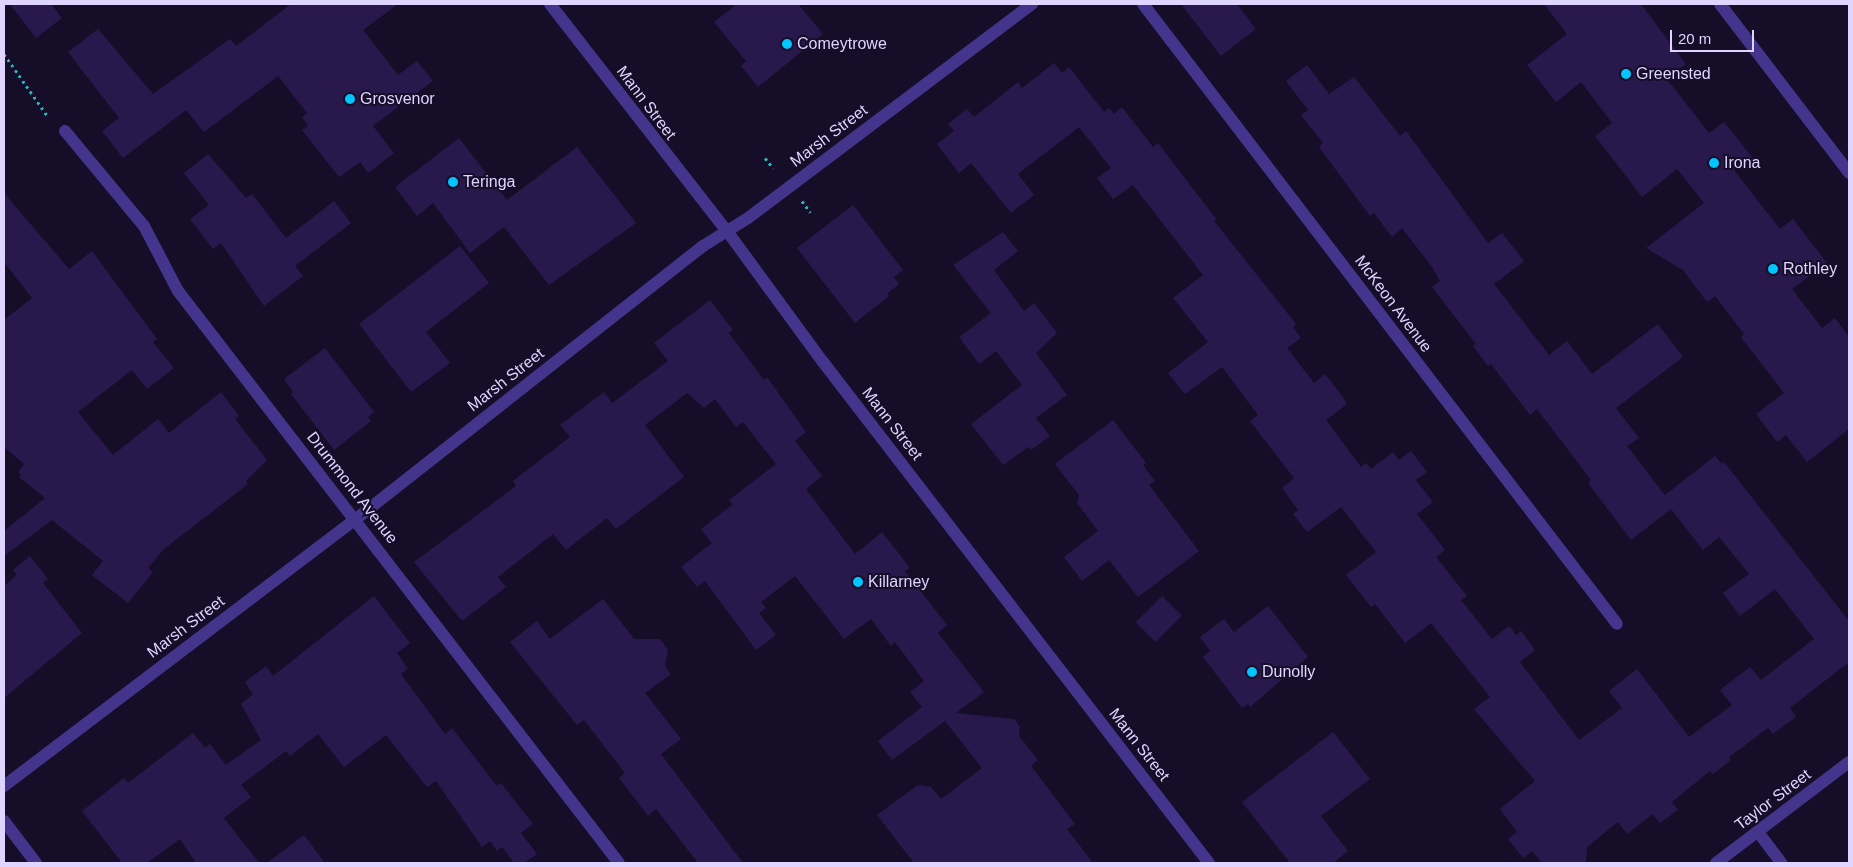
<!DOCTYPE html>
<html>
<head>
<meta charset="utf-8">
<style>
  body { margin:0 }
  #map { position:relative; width:1853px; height:867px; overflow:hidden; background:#160e28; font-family:Arial,sans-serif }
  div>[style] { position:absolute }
  .building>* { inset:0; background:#29184b; transform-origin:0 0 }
  .path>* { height:3px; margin-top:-1.5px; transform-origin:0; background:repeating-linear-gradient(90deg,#26b7c2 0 2.5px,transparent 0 6.5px) }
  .minor>* { height:12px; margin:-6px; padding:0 6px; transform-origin:6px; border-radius:6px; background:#43358b }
  .dots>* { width:14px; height:14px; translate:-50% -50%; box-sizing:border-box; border:2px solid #160e28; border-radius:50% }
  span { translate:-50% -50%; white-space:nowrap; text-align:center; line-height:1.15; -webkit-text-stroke:4px #160e28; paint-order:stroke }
  .poi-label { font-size:16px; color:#dfd5ff }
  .left { translate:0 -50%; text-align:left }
  .street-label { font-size:16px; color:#dfd5ff }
  .frame { position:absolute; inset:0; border:5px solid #dfd5ff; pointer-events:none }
  .scale { position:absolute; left:1670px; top:30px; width:84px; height:22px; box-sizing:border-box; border:2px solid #dfd5ff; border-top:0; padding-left:6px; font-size:15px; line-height:18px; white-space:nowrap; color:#dfd5ff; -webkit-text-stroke:4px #160e28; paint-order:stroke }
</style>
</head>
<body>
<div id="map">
  <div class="building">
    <div style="clip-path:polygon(10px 4px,51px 4px,62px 18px,36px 38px)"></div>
    <div style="clip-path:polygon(291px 4px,398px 4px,363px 30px,398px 75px,417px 61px,433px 81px,373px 126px,394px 153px,368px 173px,360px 162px,339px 177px,302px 130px,308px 126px,302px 117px,307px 113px,278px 76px,204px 132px,186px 110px,123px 158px,102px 131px,119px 118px,68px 52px,98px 29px,153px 94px,230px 39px,236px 46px)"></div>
    <div style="clip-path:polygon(737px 4px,798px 4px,823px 34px,758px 87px,741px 66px,746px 61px,714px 22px)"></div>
    <div style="clip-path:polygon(1181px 4px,1237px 4px,1256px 29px,1221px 56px)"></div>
    <div style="clip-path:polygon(1544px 4px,1641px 4px,1686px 64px,1666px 78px,1709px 133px,1724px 122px,1752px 157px,1734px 170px,1780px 229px,1793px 219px,1827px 263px,1792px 289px,1822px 328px,1835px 318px,1849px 337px,1849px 429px,1807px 462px,1786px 435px,1777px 442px,1756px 414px,1784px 393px,1741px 337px,1744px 334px,1715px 296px,1707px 302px,1683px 270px,1646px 248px,1704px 203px,1677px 169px,1642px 197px,1595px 136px,1612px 123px,1581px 82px,1556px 102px,1527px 65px,1567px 34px)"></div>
    <div style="clip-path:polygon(1054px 63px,1062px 73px,1069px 67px,1104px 112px,1109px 108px,1114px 114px,1122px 107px,1153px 147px,1158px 143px,1217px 220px,1214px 221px,1296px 324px,1293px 327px,1301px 338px,1287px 348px,1314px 383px,1325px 374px,1343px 397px,1347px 404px,1326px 420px,1361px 467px,1366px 463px,1371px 469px,1393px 452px,1399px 460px,1411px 451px,1427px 472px,1416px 480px,1433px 502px,1417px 514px,1445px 550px,1436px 557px,1467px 596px,1461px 600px,1492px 639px,1509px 626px,1516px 635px,1521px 631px,1535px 650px,1520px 662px,1579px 740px,1622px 708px,1609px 691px,1637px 669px,1689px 737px,1732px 705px,1720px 690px,1750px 667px,1761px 680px,1814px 639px,1775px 589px,1740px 616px,1723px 593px,1749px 574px,1719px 537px,1703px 550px,1671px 509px,1631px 540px,1588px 483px,1591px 480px,1537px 409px,1530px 415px,1491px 364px,1488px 366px,1473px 346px,1476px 344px,1432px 287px,1440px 281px,1432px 267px,1402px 228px,1392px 237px,1374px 213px,1370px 216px,1319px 147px,1323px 143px,1301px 115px,1308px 110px,1286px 81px,1307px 65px,1329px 94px,1354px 77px,1400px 136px,1406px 131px,1488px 243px,1502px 233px,1524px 261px,1494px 284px,1549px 355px,1567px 341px,1592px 374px,1658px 324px,1683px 357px,1616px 408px,1639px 438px,1627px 446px,1665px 495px,1715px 456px,1722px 464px,1724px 462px,1849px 621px,1849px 662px,1790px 708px,1796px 717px,1773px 734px,1768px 728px,1729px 757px,1731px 760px,1713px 774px,1710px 771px,1672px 802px,1678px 810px,1660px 823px,1653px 814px,1627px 834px,1618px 822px,1587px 847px,1586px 863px,1542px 863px,1532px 851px,1523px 858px,1508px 839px,1517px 832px,1500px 809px,1535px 781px,1474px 709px,1490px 697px,1431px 623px,1405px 643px,1375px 604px,1371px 607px,1346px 575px,1376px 552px,1341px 507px,1307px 532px,1293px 514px,1298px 510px,1282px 488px,1294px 478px,1250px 421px,1258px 415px,1222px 367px,1185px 394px,1168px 373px,1208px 342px,1173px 298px,1203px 275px,1133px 185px,1113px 199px,1097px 178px,1111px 168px,1079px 127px,1018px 174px,1034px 195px,1011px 213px,971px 163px,959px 173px,937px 144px,954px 131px,948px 124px,967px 109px,974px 117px,1018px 82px,1022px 88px)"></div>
    <div style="clip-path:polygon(459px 138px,507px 200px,577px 147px,636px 223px,549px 285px,504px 227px,470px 253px,433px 203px,417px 216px,395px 187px)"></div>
    <div style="clip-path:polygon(208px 154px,246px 198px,252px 194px,286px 238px,334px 201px,351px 223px,295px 266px,303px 276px,264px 306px,221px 243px,213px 249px,190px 219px,209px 205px,184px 173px)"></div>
    <div style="clip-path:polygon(4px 193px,69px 269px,92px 251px,157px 339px,153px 342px,174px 368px,147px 389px,132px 370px,78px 412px,113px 455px,158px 419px,169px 433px,221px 392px,239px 416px,235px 419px,267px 460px,246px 481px,248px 484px,164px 549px,148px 568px,153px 572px,128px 603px,92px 575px,103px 561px,52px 520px,4px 556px,4px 531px,45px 498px,19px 477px,21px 474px,18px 472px,24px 464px,4px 447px,4px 320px,32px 298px,4px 262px)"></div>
    <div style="clip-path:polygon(853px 205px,903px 270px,894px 277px,899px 284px,887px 294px,889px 296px,855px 323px,797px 248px)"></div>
    <div style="clip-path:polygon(1003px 232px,1018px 251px,994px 270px,1024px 311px,1034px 303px,1057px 333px,1036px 353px,1067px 395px,1036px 418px,1050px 436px,1031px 450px,1028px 447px,1003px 465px,971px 424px,1022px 385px,996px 351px,979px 364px,959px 337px,991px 313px,953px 265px)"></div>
    <div style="clip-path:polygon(460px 246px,489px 283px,426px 332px,450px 363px,411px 392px,359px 324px)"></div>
    <div style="clip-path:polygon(710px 300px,733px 330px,729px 333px,764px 380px,767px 377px,806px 432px,795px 441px,822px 476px,806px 489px,855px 554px,882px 532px,910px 568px,905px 571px,947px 625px,938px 633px,984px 692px,956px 713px,1014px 719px,1020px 727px,1019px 736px,1038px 760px,1031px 766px,1075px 824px,1067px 829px,1093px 863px,914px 863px,877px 815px,918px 785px,931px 787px,941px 799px,982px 768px,945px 721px,892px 760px,878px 741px,922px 707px,910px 692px,924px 681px,895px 642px,891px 646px,871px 619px,844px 639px,795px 576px,761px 602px,766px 608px,759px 613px,776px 635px,756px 650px,705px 581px,697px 587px,681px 567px,712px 543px,701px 529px,733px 504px,729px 500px,776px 464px,743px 422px,736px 427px,715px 399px,704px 408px,687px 393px,645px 425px,684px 477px,616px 529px,607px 518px,566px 550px,553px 534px,498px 577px,506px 587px,462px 621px,414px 562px,516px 486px,513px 481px,570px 437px,560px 425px,604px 392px,612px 403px,668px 361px,654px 343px)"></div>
    <div style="clip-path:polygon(325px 348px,374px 412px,368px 417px,371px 421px,334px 450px,291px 394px,293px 392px,284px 379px)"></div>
    <div style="clip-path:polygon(1113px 420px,1146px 463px,1143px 465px,1155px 481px,1149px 485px,1199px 551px,1138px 597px,1109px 560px,1082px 581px,1064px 557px,1098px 531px,1077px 503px,1079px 495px,1055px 464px)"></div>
    <div style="clip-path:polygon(30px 556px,48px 579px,43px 583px,82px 633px,4px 698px,4px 586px,17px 575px,13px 570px)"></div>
    <div style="clip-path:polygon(374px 596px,410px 643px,397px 653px,408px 669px,401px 674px,445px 734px,452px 728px,497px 786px,501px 783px,533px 824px,521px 833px,537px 854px,524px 863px,514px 863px,502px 847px,497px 851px,490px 841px,482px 847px,436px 781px,427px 787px,386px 735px,344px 767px,318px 734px,290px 756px,286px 751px,241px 785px,251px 797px,224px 818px,259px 863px,196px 863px,180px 839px,147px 863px,122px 863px,82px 811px,124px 778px,128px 783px,193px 733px,205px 748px,210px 744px,226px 765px,261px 740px,241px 704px,253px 694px,245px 682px,266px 666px,273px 676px)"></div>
    <div style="left:1162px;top:596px;width:28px;height:37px;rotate:45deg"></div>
    <div style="clip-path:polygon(603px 599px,634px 639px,660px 639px,668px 650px,665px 666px,671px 674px,645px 693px,681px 739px,661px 754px,743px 863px,698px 863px,656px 809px,648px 816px,619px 778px,625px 773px,584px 720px,577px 725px,510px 642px,537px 621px,550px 639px)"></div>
    <div style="clip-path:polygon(1268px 606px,1308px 657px,1250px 707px,1248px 704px,1242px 708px,1203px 657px,1210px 651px,1200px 637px,1224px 619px,1234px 632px)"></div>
    <div style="clip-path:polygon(1333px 732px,1370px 779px,1321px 816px,1348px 851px,1333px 863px,1290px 863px,1242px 802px)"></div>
    <div style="clip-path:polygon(304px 835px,325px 863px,267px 863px)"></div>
  </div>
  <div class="path">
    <div style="left:4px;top:54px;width:78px;rotate:54.9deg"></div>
    <div style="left:765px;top:158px;width:13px;rotate:51deg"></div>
    <div style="left:802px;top:201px;width:14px;rotate:54deg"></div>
  </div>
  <div class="minor">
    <div style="left:550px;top:4px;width:288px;rotate:52.1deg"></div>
    <div style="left:727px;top:231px;width:162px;rotate:53.8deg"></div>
    <div style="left:823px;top:362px;width:632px;rotate:52.39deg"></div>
    <div style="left:1143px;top:4px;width:780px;rotate:52.6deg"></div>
    <div style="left:1720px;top:4px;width:213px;rotate:52.6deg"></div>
    <div style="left:65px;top:131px;width:124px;rotate:50.3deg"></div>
    <div style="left:144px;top:226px;width:73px;rotate:62.4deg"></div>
    <div style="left:178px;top:291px;width:722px;rotate:52.37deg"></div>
    <div style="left:4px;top:786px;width:442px;rotate:-37.2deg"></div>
    <div style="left:356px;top:519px;width:442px;rotate:-38.2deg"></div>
    <div style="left:703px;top:246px;width:53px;rotate:-31.9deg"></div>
    <div style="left:748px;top:218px;width:356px;rotate:-37deg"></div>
    <div style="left:4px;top:821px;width:53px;rotate:52.7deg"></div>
    <div style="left:1758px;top:832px;width:39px;rotate:53deg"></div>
    <div style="left:1716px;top:863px;width:167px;rotate:-37.2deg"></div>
  </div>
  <div class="dots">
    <div style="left:787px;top:44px;background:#01c5ff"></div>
    <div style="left:1626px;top:74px;background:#01c5ff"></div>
    <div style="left:350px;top:99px;background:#01c5ff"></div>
    <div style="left:1714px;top:163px;background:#01c5ff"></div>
    <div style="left:453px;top:182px;background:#01c5ff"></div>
    <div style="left:1773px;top:269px;background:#01c5ff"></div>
    <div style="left:858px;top:582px;background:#01c5ff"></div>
    <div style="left:1252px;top:672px;background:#01c5ff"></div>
  </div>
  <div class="poi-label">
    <span class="left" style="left:797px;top:44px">Comeytrowe</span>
    <span class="left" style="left:1636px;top:74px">Greensted</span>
    <span class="left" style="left:360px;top:99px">Grosvenor</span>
    <span class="left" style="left:1724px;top:163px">Irona</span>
    <span class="left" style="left:463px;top:182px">Teringa</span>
    <span class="left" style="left:1783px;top:269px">Rothley</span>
    <span class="left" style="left:868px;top:582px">Killarney</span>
    <span class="left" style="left:1262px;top:672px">Dunolly</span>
  </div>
  <div class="street-label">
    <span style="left:646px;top:103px;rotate:53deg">Mann Street</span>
    <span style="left:829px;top:136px;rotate:-37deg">Marsh Street</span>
    <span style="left:1393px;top:304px;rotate:53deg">McKeon Avenue</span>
    <span style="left:506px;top:380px;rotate:-38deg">Marsh Street</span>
    <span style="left:892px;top:424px;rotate:52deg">Mann Street</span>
    <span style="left:352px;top:488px;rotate:52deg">Drummond Avenue</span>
    <span style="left:186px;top:627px;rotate:-37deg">Marsh Street</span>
    <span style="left:1139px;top:745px;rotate:52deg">Mann Street</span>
    <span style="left:1773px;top:800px;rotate:-37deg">Taylor Street</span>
  </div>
  <div class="frame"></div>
  <div class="scale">20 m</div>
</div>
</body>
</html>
